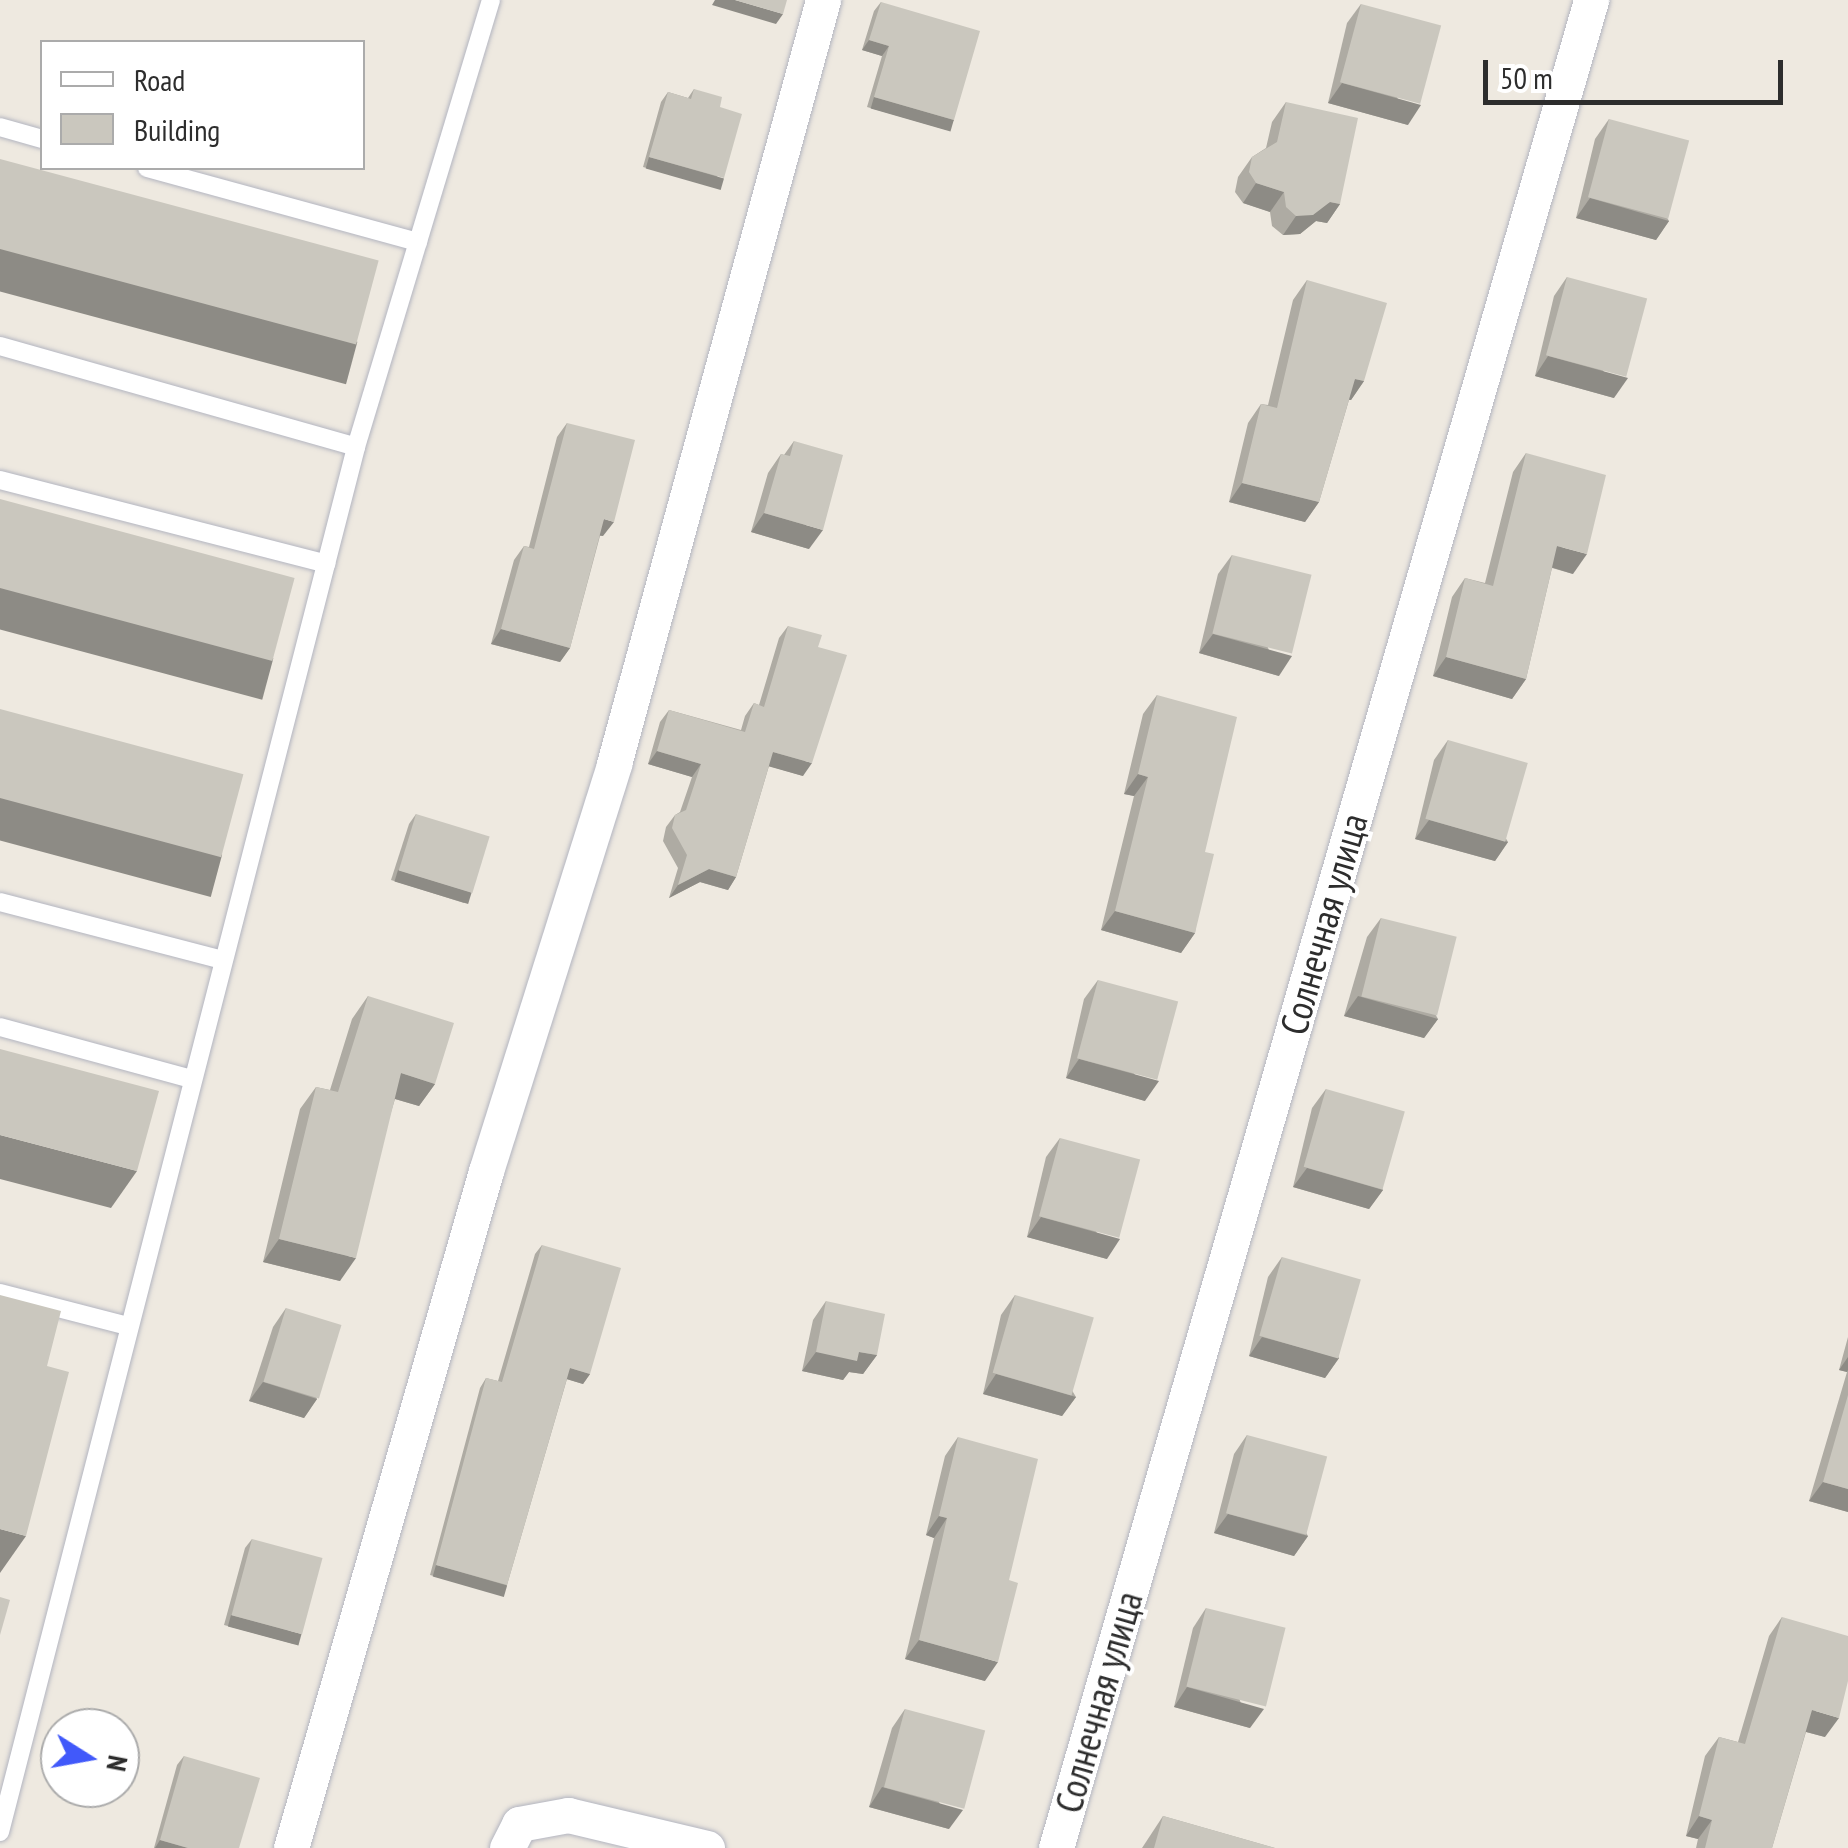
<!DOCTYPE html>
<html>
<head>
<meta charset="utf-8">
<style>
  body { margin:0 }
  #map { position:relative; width:1848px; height:1848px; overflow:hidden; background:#eee9e0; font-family:"PT Sans Narrow",sans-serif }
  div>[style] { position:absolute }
  .roads { filter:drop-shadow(0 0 2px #b3b5c0) drop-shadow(0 0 2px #b3b5c0) }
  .service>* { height:18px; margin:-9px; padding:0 9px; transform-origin:9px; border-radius:9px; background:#fff }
  .minor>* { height:35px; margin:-17.5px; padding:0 17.5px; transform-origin:17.5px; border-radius:17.5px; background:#fff }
  .wall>* { inset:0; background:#aeaba3 }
  .shaded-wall>* { inset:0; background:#8d8b85; transform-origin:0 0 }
  .building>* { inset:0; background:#cac7be; transform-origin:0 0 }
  span { translate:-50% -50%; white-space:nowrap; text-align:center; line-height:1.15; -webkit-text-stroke:8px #fff; paint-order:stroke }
  .street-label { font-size:38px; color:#2d2d2d }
  .legend { position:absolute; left:40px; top:40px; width:325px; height:130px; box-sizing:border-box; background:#fff; border:2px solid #ababab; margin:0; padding:12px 18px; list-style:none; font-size:30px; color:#2d2d2d }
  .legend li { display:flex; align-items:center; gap:20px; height:50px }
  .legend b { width:50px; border:2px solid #ababab }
  .north { position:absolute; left:40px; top:1708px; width:100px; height:100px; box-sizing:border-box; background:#fff; border:2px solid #ababab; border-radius:50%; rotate:101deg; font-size:28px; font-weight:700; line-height:40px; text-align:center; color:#2d2d2d }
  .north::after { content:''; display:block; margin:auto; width:35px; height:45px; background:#4159fa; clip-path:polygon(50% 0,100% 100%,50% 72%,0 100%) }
  .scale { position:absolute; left:1483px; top:60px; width:300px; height:45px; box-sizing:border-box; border:5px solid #2d2d2d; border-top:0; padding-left:12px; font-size:30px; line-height:35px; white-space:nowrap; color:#2d2d2d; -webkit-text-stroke:8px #fff; paint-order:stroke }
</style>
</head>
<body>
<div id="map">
  <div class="roads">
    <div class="service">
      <div style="left:0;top:127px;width:44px;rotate:15.9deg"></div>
      <div style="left:147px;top:168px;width:281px;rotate:15.3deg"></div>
      <div style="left:0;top:346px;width:370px;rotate:15.8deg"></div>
      <div style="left:0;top:480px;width:337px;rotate:14.4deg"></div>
      <div style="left:0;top:902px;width:230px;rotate:14.6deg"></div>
      <div style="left:0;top:1027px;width:198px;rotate:15.2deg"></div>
      <div style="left:0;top:1293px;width:132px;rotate:14.5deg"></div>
      <div style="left:0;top:1832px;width:1430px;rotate:-75.58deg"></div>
      <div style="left:356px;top:447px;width:467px;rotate:-73.2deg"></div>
    </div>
    <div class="minor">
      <div style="left:291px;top:1848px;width:705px;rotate:-73.93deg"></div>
      <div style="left:486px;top:1171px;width:427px;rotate:-72.5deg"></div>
      <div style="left:614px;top:764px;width:792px;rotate:-74.7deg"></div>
      <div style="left:507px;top:1848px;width:27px;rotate:-63deg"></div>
      <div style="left:519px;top:1824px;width:50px;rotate:-10.4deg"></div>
      <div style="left:568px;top:1815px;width:143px;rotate:13.4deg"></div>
      <div style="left:1056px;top:1848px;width:1924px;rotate:-73.85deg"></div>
    </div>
  </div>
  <div class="wall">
    <div style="clip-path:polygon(881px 2px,954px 120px,947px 130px,867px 107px,882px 56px,862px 50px,874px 11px)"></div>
    <div style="clip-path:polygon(1361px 4px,1408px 125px,1328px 103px,1347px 23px)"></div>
    <div style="clip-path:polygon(694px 89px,720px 107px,717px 188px,643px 167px,661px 102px,668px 92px,688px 98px)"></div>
    <div style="clip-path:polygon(1286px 102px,1340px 204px,1327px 223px,1316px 221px,1300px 234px,1283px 235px,1272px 226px,1270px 212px,1243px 203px,1235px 192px,1238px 177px,1252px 157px,1266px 148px,1272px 122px)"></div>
    <div style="clip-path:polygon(1609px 119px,1669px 221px,1656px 240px,1576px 218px,1595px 139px)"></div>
    <div style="clip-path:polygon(1567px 277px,1614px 398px,1535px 376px,1554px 296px)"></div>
    <div style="clip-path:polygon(1307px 280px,1364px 381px,1351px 400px,1349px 400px,1319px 502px,1305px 522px,1229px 502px,1248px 423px,1261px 404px,1268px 405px,1293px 300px)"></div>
    <div style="clip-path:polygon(567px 423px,603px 536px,600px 536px,570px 648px,560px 662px,491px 644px,514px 560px,524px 546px,529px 547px,557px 437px)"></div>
    <div style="clip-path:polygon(794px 441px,809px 549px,751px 532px,768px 473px,781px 454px,784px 455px)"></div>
    <div style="clip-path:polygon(1526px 453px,1573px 574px,1552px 568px,1526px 679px,1512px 699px,1433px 676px,1452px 597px,1465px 578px,1485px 583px,1513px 472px)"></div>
    <div style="clip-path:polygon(1232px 555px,1279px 676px,1199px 653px,1218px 574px)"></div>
    <div style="clip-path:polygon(788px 626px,818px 647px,803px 776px,769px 766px,736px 877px,728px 890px,700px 882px,669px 898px,678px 868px,663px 841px,666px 827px,675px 815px,680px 812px,692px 777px,648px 764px,660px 722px,669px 710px,741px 730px,745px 716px,754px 703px,759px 705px,779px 638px)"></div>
    <div style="clip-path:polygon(1157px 695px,1205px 852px,1195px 933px,1181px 953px,1101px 930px,1134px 796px,1124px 794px,1143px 714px)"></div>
    <div style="clip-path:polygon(1448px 740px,1508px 842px,1495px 861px,1415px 839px,1434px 760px)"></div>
    <div style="clip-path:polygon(416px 814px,471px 893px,464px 903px,391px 880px,409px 824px)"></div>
    <div style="clip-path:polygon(1381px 918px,1438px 1019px,1424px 1038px,1344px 1016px,1367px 937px)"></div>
    <div style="clip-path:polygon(1098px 980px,1145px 1101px,1066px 1078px,1084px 999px)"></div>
    <div style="clip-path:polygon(368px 996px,435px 1084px,419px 1106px,395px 1099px,340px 1281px,263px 1262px,300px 1109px,316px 1087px,330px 1090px,352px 1019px)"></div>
    <div style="clip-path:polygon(1326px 1089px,1383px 1190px,1369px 1209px,1293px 1187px,1312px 1108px)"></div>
    <div style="clip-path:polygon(1060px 1138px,1107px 1259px,1027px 1237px,1046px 1157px)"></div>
    <div style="clip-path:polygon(542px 1245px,590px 1374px,583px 1384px,567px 1379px,507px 1585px,501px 1595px,430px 1575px,480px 1388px,486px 1378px,498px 1381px,535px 1254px)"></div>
    <div style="clip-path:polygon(1282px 1257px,1339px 1358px,1325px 1378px,1249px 1356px,1268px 1277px)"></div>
    <div style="clip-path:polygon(1015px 1295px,1076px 1397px,1062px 1416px,983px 1394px,1001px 1315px)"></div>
    <div style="clip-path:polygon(826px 1301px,877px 1355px,863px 1374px,849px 1372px,843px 1380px,802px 1371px,813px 1320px)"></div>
    <div style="clip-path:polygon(286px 1308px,317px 1399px,304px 1418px,249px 1401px,273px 1327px)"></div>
    <div style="clip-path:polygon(1848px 1337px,1848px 1512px,1809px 1501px,1847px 1372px,1839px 1370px)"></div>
    <div style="clip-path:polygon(1247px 1435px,1308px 1536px,1294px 1556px,1214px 1533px,1234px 1454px)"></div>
    <div style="clip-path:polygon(958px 1437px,985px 1681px,905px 1659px,934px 1538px,926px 1535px,945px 1456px)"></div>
    <div style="clip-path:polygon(252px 1539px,294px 1644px,224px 1625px,245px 1548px)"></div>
    <div style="clip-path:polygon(1206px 1608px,1250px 1728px,1174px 1707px,1193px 1628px)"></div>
    <div style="clip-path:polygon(1782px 1617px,1825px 1737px,1806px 1732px,1772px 1848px,1696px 1848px,1698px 1839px,1686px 1836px,1705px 1756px,1719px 1737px,1738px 1742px,1769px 1636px)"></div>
    <div style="clip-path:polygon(905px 1709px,949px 1829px,869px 1807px,892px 1728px)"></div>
    <div style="clip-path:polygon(184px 1756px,239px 1848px,154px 1848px,177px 1765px)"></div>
    <div style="clip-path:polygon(1163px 1816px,1275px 1848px,1142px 1848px)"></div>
  </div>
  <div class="shaded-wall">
    <div style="clip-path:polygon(715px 0,735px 0,783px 14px,776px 24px,712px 5px)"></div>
    <div style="clip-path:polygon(869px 40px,889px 46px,882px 56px,862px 50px)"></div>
    <div style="clip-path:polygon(1342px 83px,1421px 105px,1408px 125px,1328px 103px)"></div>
    <div style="left:874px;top:97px;width:83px;height:12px;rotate:16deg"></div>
    <div style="left:649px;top:157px;width:78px;height:12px;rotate:16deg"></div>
    <div style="clip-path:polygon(1256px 183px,1284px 192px,1270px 212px,1243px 203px)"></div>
    <div style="clip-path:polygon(1590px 198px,1669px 221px,1656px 240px,1576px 218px)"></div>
    <div style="clip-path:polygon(1330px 202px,1340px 204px,1327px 223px,1316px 221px,1300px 234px,1283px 235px,1296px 216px)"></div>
    <div style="left:0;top:246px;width:370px;height:44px;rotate:15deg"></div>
    <div style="clip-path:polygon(1548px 356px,1628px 378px,1614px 398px,1535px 376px)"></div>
    <div style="clip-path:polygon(1355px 379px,1364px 381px,1351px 400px,1341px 398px)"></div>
    <div style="clip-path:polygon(1242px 483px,1319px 502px,1305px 522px,1229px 502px)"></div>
    <div style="clip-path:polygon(764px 513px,823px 530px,809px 549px,751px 532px)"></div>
    <div style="clip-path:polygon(604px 519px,614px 522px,603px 536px,594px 534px)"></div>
    <div style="clip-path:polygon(1557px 546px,1587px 554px,1573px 574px,1544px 565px)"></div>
    <div style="left:0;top:585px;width:283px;height:43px;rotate:15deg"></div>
    <div style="clip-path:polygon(501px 629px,570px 648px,560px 662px,491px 644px)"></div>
    <div style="clip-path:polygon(1213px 634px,1292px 656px,1279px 676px,1199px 653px)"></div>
    <div style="clip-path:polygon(1446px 657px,1526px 679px,1512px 699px,1433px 676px)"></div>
    <div style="clip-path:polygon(657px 751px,701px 764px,692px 777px,648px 764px)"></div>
    <div style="clip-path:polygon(773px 752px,812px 763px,803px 776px,764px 765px)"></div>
    <div style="clip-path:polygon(1138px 774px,1148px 777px,1134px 796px,1124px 794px)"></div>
    <div style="left:0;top:795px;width:230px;height:44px;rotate:15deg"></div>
    <div style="clip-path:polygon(1429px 820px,1508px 842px,1495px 861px,1415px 839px)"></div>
    <div style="clip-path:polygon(709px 869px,736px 877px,728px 890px,700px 882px,669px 898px,678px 885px)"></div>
    <div style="left:398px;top:870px;width:77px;height:12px;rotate:17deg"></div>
    <div style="clip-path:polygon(1115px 911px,1195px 933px,1181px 953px,1101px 930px)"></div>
    <div style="clip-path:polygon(1358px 996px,1438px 1019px,1424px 1038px,1344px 1016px)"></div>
    <div style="clip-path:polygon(1079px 1059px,1159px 1081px,1145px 1101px,1066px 1078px)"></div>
    <div style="clip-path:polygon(401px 1073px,435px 1084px,419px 1106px,385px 1096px)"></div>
    <div style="clip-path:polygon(0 1135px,137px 1171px,111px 1208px,0 1179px)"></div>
    <div style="clip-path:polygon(1307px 1168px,1383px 1190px,1369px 1209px,1293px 1187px)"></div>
    <div style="clip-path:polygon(1041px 1217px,1120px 1239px,1107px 1259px,1027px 1237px)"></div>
    <div style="clip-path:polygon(279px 1239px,356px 1258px,340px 1281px,263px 1262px)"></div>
    <div style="clip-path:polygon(1262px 1337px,1339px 1358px,1325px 1378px,1249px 1356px)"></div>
    <div style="clip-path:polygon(816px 1352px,859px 1352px,877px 1355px,863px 1374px,849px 1372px,843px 1380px,802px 1371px)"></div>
    <div style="clip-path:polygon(1848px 1357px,1848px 1370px,1847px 1372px,1839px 1370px)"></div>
    <div style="clip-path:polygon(570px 1368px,590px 1374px,583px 1384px,563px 1378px)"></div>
    <div style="clip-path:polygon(996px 1374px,1076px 1397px,1062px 1416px,983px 1394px)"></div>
    <div style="clip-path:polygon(263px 1382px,317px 1399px,304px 1418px,249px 1401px)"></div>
    <div style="clip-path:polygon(1823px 1482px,1848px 1489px,1848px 1512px,1809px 1501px)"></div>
    <div style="clip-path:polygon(1228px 1514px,1308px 1536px,1294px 1556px,1214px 1533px)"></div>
    <div style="clip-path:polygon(939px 1516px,947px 1518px,934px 1538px,926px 1535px)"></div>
    <div style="clip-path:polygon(0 1529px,26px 1536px,0 1573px)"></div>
    <div style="left:436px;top:1565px;width:74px;height:12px;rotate:16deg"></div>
    <div style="left:231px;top:1615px;width:73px;height:12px;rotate:15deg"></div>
    <div style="clip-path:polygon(919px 1640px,998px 1662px,985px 1681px,905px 1659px)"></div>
    <div style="clip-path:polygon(1187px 1687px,1264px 1709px,1250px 1728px,1174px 1707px)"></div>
    <div style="clip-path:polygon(1812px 1710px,1839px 1718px,1825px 1737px,1799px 1730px)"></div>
    <div style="clip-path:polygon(882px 1787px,963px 1810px,949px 1829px,869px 1807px)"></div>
    <div style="clip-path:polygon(1699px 1816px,1712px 1820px,1698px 1839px,1686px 1836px)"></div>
    <div style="clip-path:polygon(160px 1840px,188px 1848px,155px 1848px)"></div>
  </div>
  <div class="building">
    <div style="clip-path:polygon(735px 0,787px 0,783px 14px)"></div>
    <div style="clip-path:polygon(881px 2px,980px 31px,954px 120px,874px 97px,889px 46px,869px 40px)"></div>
    <div style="left:1361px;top:4px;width:83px;height:81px;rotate:15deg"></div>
    <div style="clip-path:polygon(694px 89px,722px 97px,720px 107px,742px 114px,724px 178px,649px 157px,668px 92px,691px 99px)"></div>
    <div style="clip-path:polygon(1286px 102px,1358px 118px,1340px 204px,1330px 202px,1313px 215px,1296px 216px,1286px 207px,1284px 192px,1256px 183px,1249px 172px,1252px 157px,1277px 142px)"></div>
    <div style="left:1609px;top:119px;width:83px;height:81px;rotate:15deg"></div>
    <div style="left:0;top:159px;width:392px;height:87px;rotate:15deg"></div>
    <div style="left:1567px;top:277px;width:83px;height:81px;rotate:15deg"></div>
    <div style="clip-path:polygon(1307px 280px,1387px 303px,1364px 381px,1355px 379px,1319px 502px,1242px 483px,1261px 404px,1277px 408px)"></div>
    <div style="clip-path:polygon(567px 423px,635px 440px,614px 522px,604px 519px,570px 648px,501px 629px,524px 546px,534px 549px)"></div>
    <div style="clip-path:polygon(794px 441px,843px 455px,823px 530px,764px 513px,781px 454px,790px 456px)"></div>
    <div style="clip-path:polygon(1526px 453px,1606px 475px,1587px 554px,1557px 546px,1526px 679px,1446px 657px,1465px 578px,1493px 586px)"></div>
    <div style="left:0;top:499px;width:305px;height:86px;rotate:15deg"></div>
    <div style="left:1232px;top:555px;width:82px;height:81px;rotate:14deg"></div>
    <div style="clip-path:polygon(788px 626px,822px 635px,818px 647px,847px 655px,812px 763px,773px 752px,736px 877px,709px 869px,678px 885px,687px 855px,672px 828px,675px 815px,686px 810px,701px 764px,657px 751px,669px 710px,745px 732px,754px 703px,764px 707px)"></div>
    <div style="clip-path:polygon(1157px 695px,1237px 717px,1205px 852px,1214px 854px,1195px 933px,1115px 911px,1148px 777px,1138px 774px)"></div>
    <div style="left:0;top:709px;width:252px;height:86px;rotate:15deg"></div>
    <div style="left:1448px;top:740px;width:83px;height:82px;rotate:16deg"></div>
    <div style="left:416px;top:814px;width:77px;height:59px;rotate:17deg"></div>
    <div style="left:1381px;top:918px;width:78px;height:81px;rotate:14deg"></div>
    <div style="left:1098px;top:980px;width:83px;height:81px;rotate:15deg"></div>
    <div style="clip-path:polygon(368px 996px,454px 1023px,435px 1084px,401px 1073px,356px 1258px,279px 1239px,316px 1087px,338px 1092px)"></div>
    <div style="clip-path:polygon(0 1049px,159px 1091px,137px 1171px,0 1135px)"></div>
    <div style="left:1326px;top:1089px;width:82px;height:81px;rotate:16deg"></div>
    <div style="left:1060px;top:1138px;width:83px;height:81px;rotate:15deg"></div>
    <div style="clip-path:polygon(542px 1245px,621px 1268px,590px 1374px,570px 1368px,507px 1585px,436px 1565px,486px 1378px,502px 1382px)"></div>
    <div style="left:1282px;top:1257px;width:82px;height:82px;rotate:16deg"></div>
    <div style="clip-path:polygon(0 1295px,61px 1311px,47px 1366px,69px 1372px,26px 1536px,0 1529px)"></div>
    <div style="left:1015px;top:1295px;width:82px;height:81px;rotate:16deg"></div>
    <div style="clip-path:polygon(826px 1301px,885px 1314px,877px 1355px,859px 1352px,857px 1361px,816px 1352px)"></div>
    <div style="left:286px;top:1308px;width:58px;height:77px;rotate:17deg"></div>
    <div style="clip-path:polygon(1848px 1395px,1848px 1489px,1823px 1482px)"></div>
    <div style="left:1247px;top:1435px;width:83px;height:81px;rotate:15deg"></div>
    <div style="clip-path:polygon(958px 1437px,1038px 1459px,1009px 1580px,1018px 1583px,998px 1662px,919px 1640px,947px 1518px,939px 1516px)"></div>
    <div style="left:252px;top:1539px;width:73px;height:79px;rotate:15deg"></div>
    <div style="clip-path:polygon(0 1597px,10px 1600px,0 1635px)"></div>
    <div style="left:1206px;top:1608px;width:82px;height:81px;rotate:14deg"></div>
    <div style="clip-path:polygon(1782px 1617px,1848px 1636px,1848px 1681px,1839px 1718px,1812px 1710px,1772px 1848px,1705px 1848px,1712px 1820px,1699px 1816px,1719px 1737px,1745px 1744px)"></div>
    <div style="left:905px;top:1709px;width:83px;height:81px;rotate:15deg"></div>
    <div style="clip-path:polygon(184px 1756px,260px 1778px,239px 1848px,188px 1848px,160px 1840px)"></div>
    <div style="clip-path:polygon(1163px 1816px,1275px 1848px,1154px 1848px)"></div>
  </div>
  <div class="street-label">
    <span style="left:1323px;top:924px;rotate:-74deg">Солнечная улица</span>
    <span style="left:1098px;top:1702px;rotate:-74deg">Солнечная улица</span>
  </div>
  <ul class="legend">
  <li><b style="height:12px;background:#fff"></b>Road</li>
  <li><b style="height:28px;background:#cac7be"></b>Building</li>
  </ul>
  <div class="north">N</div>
  <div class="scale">50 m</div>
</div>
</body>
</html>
